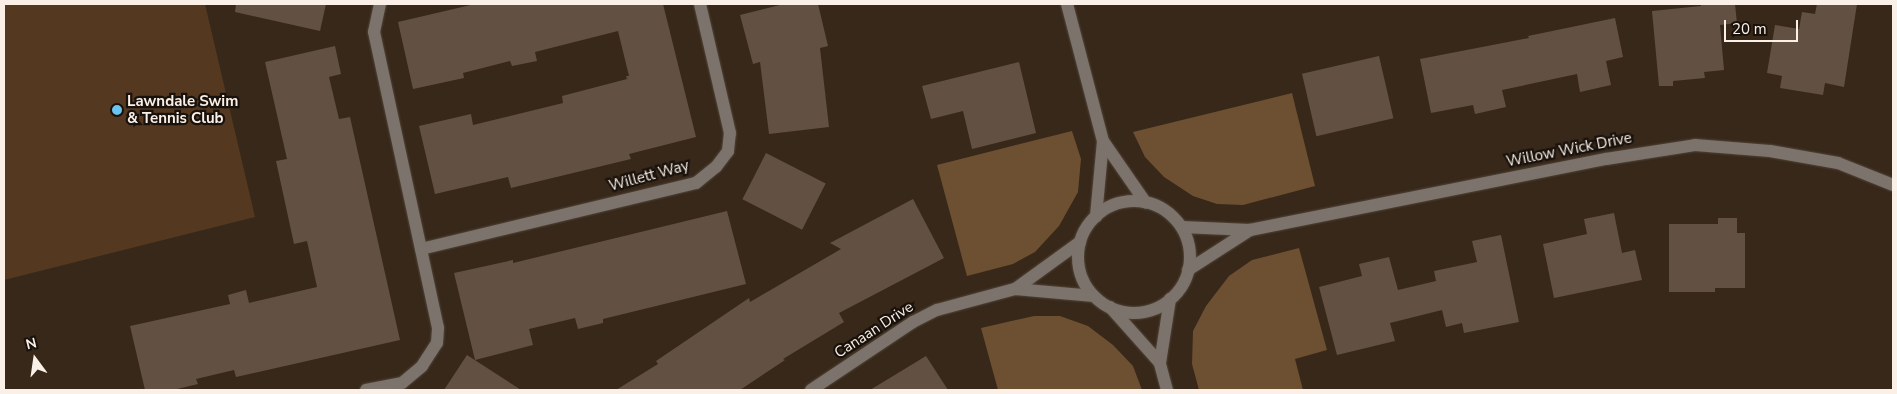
<!DOCTYPE html>
<html>
<head>
<meta charset="utf-8">
<style>
  body { margin:0 }
  #map { position:relative; width:1897px; height:394px; overflow:hidden; background:#37281a; font-family:"Nunito Sans",sans-serif }
  div>[style] { position:absolute }
  .green>* { inset:0; background:#543920 }
  .forest>* { inset:0; background:#6d4f32 }
  .building>* { inset:0; background:#625143; transform-origin:0 0 }
  .roads { filter:drop-shadow(0 0 1px #524437) drop-shadow(0 0 1px #524437) }
  .minor>* { height:12px; margin:-6px; padding:0 6px; transform-origin:6px; border-radius:6px; background:#7b736c }
  .minor>.ring { margin:-6px; padding:0; box-sizing:content-box; background:none; border:12px solid #7b736c; border-radius:50% }
  .dots>* { width:14px; height:14px; translate:-50% -50%; box-sizing:border-box; border:2px solid #19120c; border-radius:50% }
  span { translate:-50% -50%; white-space:nowrap; text-align:center; line-height:1.15; -webkit-text-stroke:4.5px #19120c; paint-order:stroke }
  .poi-label { font-size:15px; color:#faf0e7; font-weight:700 }
  .left { translate:0 -50%; text-align:left }
  .street-label { font-size:15px; color:#faf0e7 }
  .frame { position:absolute; inset:0; border:5px solid #faf0e7; pointer-events:none }
  .north { position:absolute; left:10px; top:334px; width:50px; height:50px; -webkit-text-stroke:4px #19120c; paint-order:stroke; rotate:346deg; font-size:14px; font-weight:700; line-height:20px; text-align:center; color:#faf0e7 }
  .north::after { content:''; display:block; margin:auto; width:18px; height:22px; background:#faf0e7; clip-path:polygon(50% 0,100% 100%,50% 72%,0 100%) }
  .scale { position:absolute; left:1724px; top:20px; width:74px; height:22px; box-sizing:border-box; border:2px solid #faf0e7; border-top:0; padding-left:6px; font-size:15px; line-height:18px; white-space:nowrap; color:#faf0e7; -webkit-text-stroke:4px #19120c; paint-order:stroke }
</style>
</head>
<body>
<div id="map">
  <div class="green">
    <div style="clip-path:polygon(4px 4px,205px 4px,255px 217px,4px 280px)"></div>
  </div>
  <div class="forest">
    <div style="clip-path:polygon(1292px 93px,1315px 186px,1243px 205px,1217px 204px,1193px 196px,1164px 177px,1145px 157px,1133px 132px)"></div>
    <div style="clip-path:polygon(1072px 131px,1081px 159px,1078px 192px,1059px 226px,1035px 252px,1013px 264px,967px 276px,937px 165px)"></div>
    <div style="clip-path:polygon(1299px 248px,1327px 350px,1295px 359px,1303px 390px,1199px 390px,1192px 364px,1193px 331px,1206px 306px,1229px 276px,1252px 260px)"></div>
    <div style="clip-path:polygon(1034px 316px,1060px 316px,1088px 326px,1113px 345px,1133px 366px,1142px 390px,998px 390px,981px 328px)"></div>
  </div>
  <div class="building">
    <div style="clip-path:polygon(236px 4px,326px 4px,320px 31px,235px 12px)"></div>
    <div style="clip-path:polygon(475px 4px,663px 4px,696px 137px,629px 154px,631px 159px,511px 188px,508px 177px,435px 194px,419px 126px,471px 114px,473px 125px,563px 103px,562px 96px,627px 79px,626px 76px,629px 76px,618px 31px,535px 52px,537px 61px,512px 66px,510px 61px,463px 73px,464px 78px,413px 89px,398px 22px)"></div>
    <div style="clip-path:polygon(784px 4px,818px 4px,828px 46px,820px 48px,829px 127px,769px 134px,760px 62px,753px 64px,740px 15px)"></div>
    <div style="clip-path:polygon(1701px 4px,1735px 4px,1737px 23px,1720px 25px,1724px 70px,1704px 72px,1705px 78px,1673px 81px,1673px 86px,1659px 86px,1652px 11px,1701px 6px)"></div>
    <div style="clip-path:polygon(1817px 4px,1857px 4px,1844px 87px,1825px 83px,1823px 95px,1780px 88px,1782px 76px,1767px 73px,1775px 25px,1799px 29px,1802px 12px,1815px 14px)"></div>
    <div style="clip-path:polygon(1615px 18px,1623px 57px,1606px 61px,1611px 85px,1580px 92px,1577px 74px,1502px 90px,1506px 107px,1475px 114px,1473px 105px,1431px 113px,1420px 59px,1529px 38px,1528px 36px)"></div>
    <div style="clip-path:polygon(335px 46px,341px 74px,329px 77px,339px 119px,350px 117px,400px 340px,236px 377px,234px 370px,196px 379px,198px 384px,173px 390px,145px 390px,130px 326px,230px 304px,228px 295px,246px 290px,249px 303px,317px 287px,307px 241px,294px 244px,276px 161px,287px 159px,265px 62px)"></div>
    <div style="left:1379px;top:56px;width:64px;height:79px;rotate:77deg"></div>
    <div style="clip-path:polygon(1019px 62px,1036px 133px,972px 149px,963px 111px,931px 119px,922px 86px)"></div>
    <div style="left:766px;top:153px;width:67px;height:52px;rotate:27deg"></div>
    <div style="clip-path:polygon(913px 199px,944px 258px,839px 313px,844px 322px,783px 359px,785px 360px,740px 390px,616px 390px,658px 364px,656px 361px,749px 298px,750px 302px,841px 249px,830px 243px)"></div>
    <div style="clip-path:polygon(727px 211px,746px 284px,603px 319px,603px 323px,578px 329px,575px 318px,529px 329px,533px 345px,475px 360px,454px 273px,513px 260px,513px 263px)"></div>
    <div style="clip-path:polygon(1614px 213px,1622px 253px,1635px 250px,1642px 280px,1554px 298px,1543px 244px,1587px 234px,1584px 219px)"></div>
    <div style="clip-path:polygon(1718px 218px,1737px 218px,1737px 233px,1745px 233px,1745px 288px,1715px 288px,1715px 292px,1669px 292px,1669px 224px,1718px 224px)"></div>
    <div style="clip-path:polygon(1501px 235px,1519px 322px,1464px 333px,1462px 323px,1446px 327px,1442px 310px,1390px 323px,1395px 341px,1337px 355px,1319px 287px,1362px 276px,1359px 264px,1389px 257px,1398px 290px,1436px 281px,1434px 271px,1477px 262px,1472px 241px)"></div>
    <div style="clip-path:polygon(467px 355px,521px 390px,444px 390px)"></div>
    <div style="clip-path:polygon(926px 356px,948px 390px,870px 390px)"></div>
  </div>
  <div class="roads">
    <div class="minor">
      <div style="left:1067px;top:4px;width:142px;rotate:75.3deg"></div>
      <div style="left:1103px;top:141px;width:76px;rotate:95.3deg"></div>
      <div style="left:1103px;top:141px;width:75px;rotate:55.3deg"></div>
      <div class="ring" style="left:1078px;top:201px;width:100px;height:100px"></div>
      <div style="left:1182px;top:227px;width:68px;rotate:2.5deg"></div>
      <div style="left:1250px;top:230px;width:363px;rotate:-11.3deg"></div>
      <div style="left:1606px;top:159px;width:90px;rotate:-8.9deg"></div>
      <div style="left:1695px;top:145px;width:75px;rotate:4.6deg"></div>
      <div style="left:1770px;top:151px;width:69px;rotate:10deg"></div>
      <div style="left:1838px;top:163px;width:59px;rotate:21.8deg"></div>
      <div style="left:421px;top:249px;width:283px;rotate:-13.5deg"></div>
      <div style="left:696px;top:183px;width:26px;rotate:-39deg"></div>
      <div style="left:716px;top:167px;width:20px;rotate:-53deg"></div>
      <div style="left:728px;top:151px;width:18px;rotate:-84deg"></div>
      <div style="left:730px;top:133px;width:132px;rotate:-103.1deg"></div>
      <div style="left:1188px;top:270px;width:74px;rotate:-32.8deg"></div>
      <div style="left:1015px;top:289px;width:79px;rotate:5.1deg"></div>
      <div style="left:1110px;top:307px;width:75px;rotate:48.2deg"></div>
      <div style="left:366px;top:390px;width:37px;rotate:-11deg"></div>
      <div style="left:402px;top:383px;width:26px;rotate:-40deg"></div>
      <div style="left:422px;top:366px;width:27px;rotate:-57deg"></div>
      <div style="left:437px;top:343px;width:15px;rotate:-86deg"></div>
      <div style="left:438px;top:328px;width:303px;rotate:-102.2deg"></div>
      <div style="left:374px;top:32px;width:29px;rotate:-78deg"></div>
      <div style="left:811px;top:390px;width:123px;rotate:-33.7deg"></div>
      <div style="left:913px;top:322px;width:27px;rotate:-27deg"></div>
      <div style="left:937px;top:310px;width:81px;rotate:-15.1deg"></div>
      <div style="left:1015px;top:289px;width:80px;rotate:-35.9deg"></div>
      <div style="left:1167px;top:390px;width:28px;rotate:-105deg"></div>
      <div style="left:1160px;top:363px;width:65px;rotate:-81.1deg"></div>
    </div>
  </div>
  <div class="dots">
    <div style="left:117px;top:110px;background:#6ac3f1"></div>
  </div>
  <div class="poi-label">
    <span class="left" style="left:127px;top:110px">Lawndale Swim<br>&amp; Tennis Club</span>
  </div>
  <div class="street-label">
    <span style="left:1569px;top:150px;rotate:-11deg">Willow Wick Drive</span>
    <span style="left:649px;top:176px;rotate:-15deg">Willett Way</span>
    <span style="left:874px;top:330px;rotate:-33deg">Canaan Drive</span>
  </div>
  <div class="frame"></div>
  <div class="north">N</div>
  <div class="scale">20 m</div>
</div>
</body>
</html>
